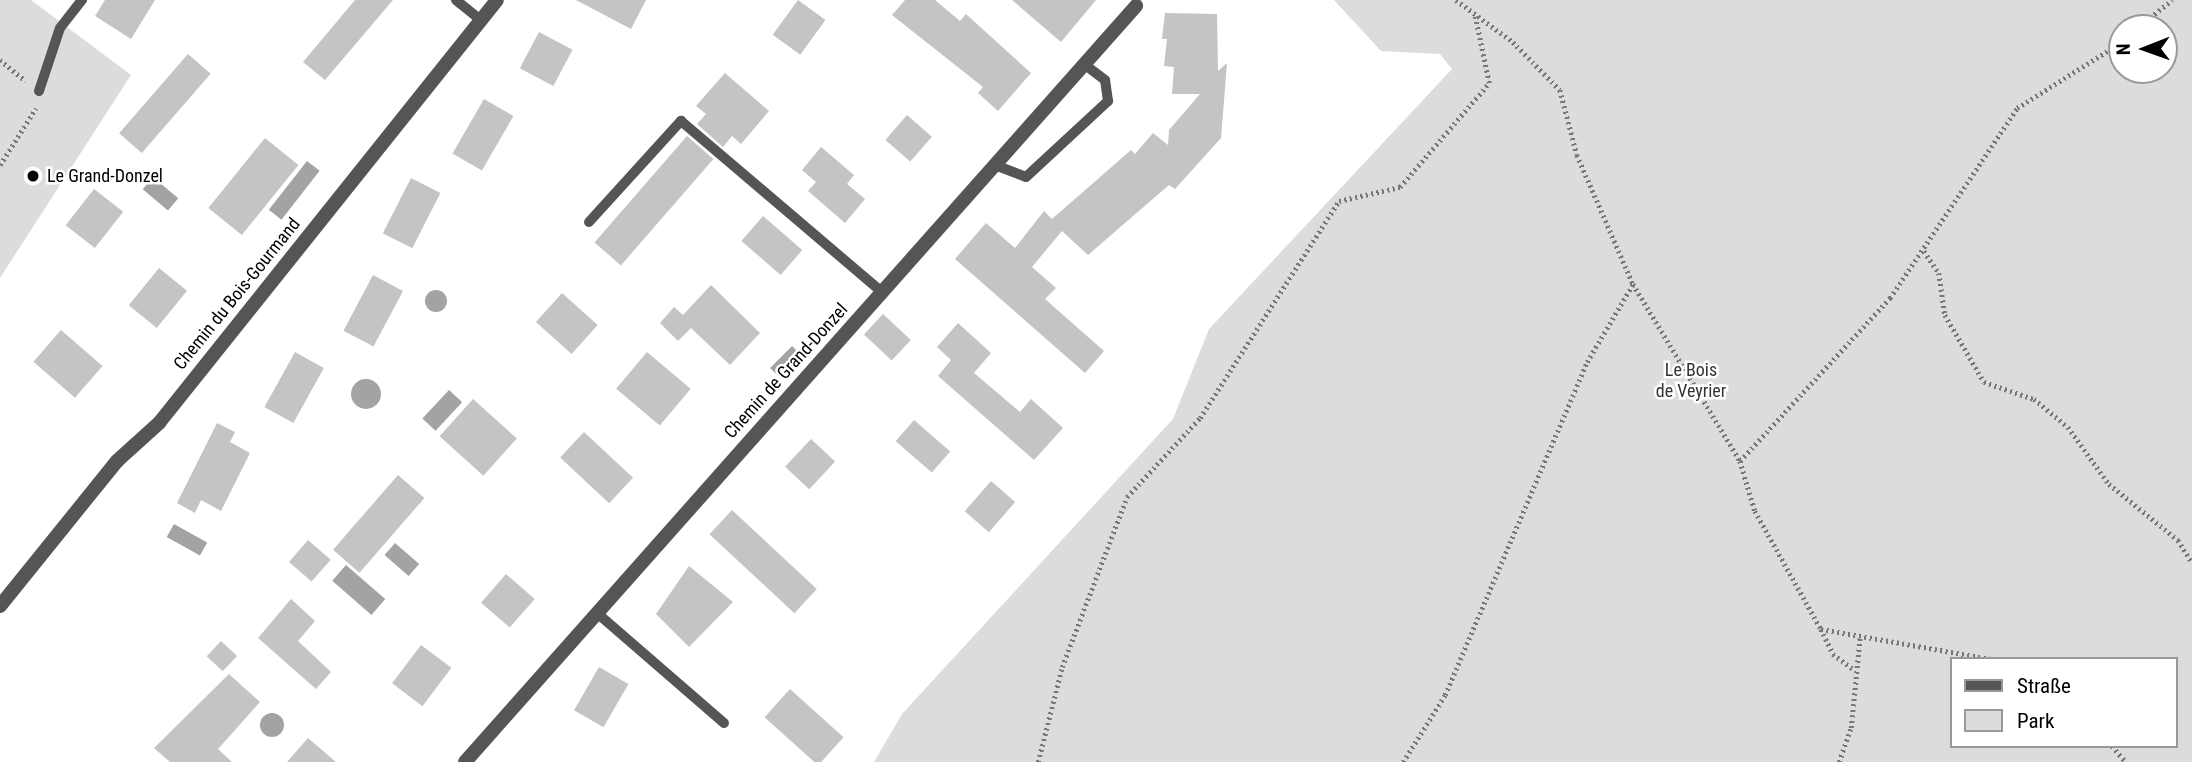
<!DOCTYPE html>
<html>
<head>
<meta charset="utf-8">
<style>
  body { margin:0 }
  #map { position:relative; width:2192px; height:762px; overflow:hidden; background:#fff; font-family:"Roboto Condensed",sans-serif }
  div>[style] { position:absolute }
  .green>* { inset:0; background:#dcdcdc }
  .water>* { inset:0; background:#a3a3a3; transform-origin:0 0 }
  .round { border-radius:50% }
  .building>* { inset:0; background:#c4c4c4; transform-origin:0 0 }
  .path>* { height:4.5px; margin-top:-2.25px; transform-origin:0; background:repeating-linear-gradient(90deg,#777 0 2px,transparent 0 5.5px) }
  .service>* { height:10px; margin:-5px; padding:0 5px; transform-origin:5px; border-radius:5px; background:#555 }
  .minor>* { height:14px; margin:-7px; padding:0 7px; transform-origin:7px; border-radius:7px; background:#555 }
  .dots>* { width:19px; height:19px; translate:-50% -50%; box-sizing:border-box; border:4px solid #fff; border-radius:50% }
  span { translate:-50% -50%; white-space:nowrap; text-align:center; line-height:1.15; -webkit-text-stroke:5px #fff; paint-order:stroke }
  .poi-label { font-size:18px; color:#000 }
  .left { translate:0 -50%; text-align:left }
  .street-label { font-size:18px; color:#000 }
  .park-label { font-size:18px; color:#333 }
  .legend { position:absolute; left:1950px; top:657px; width:228px; height:91px; box-sizing:border-box; background:#fff; border:2px solid #999; margin:0; padding:9px 12px; list-style:none; font-size:21px; color:#000 }
  .legend li { display:flex; align-items:center; gap:14px; height:35px }
  .legend b { width:35px; border:2px solid #999 }
  .north { position:absolute; left:2108px; top:14px; width:70px; height:70px; box-sizing:border-box; background:#fff; border:2px solid #999; border-radius:50%; rotate:269deg; font-size:19px; font-weight:700; line-height:28px; text-align:center; color:#000 }
  .north::after { content:''; display:block; margin:auto; width:24px; height:32px; background:#000; clip-path:polygon(50% 0,100% 100%,50% 72%,0 100%) }
</style>
</head>
<body>
<div id="map">
  <div class="green">
    <div style="clip-path:polygon(0 0,31px 0,131px 75px,0 278px)"></div>
    <div style="clip-path:polygon(evenodd,1334px 0,2192px 0,2192px 762px,874px 762px,902px 714px,1173px 419px,1209px 329px,1452px 69px,1440px 54px,1381px 51px,1334px 0,2164px 28px,2164px 70px,2122px 70px,2122px 28px,2164px 28px,1334px 0,1952px 659px,2176px 659px,2176px 746px,1952px 746px,1952px 659px)"></div>
  </div>
  <div class="water">
    <div style="left:307px;top:161px;width:16px;height:62px;rotate:38deg"></div>
    <div style="left:153px;top:177px;width:33px;height:16px;rotate:40deg"></div>
    <div class="round" style="left:425px;top:290px;width:22px;height:22px"></div>
    <div style="left:792px;top:346px;width:16px;height:31px;rotate:45deg"></div>
    <div class="round" style="left:351px;top:379px;width:30px;height:30px"></div>
    <div style="left:449px;top:390px;width:18px;height:39px;rotate:43deg"></div>
    <div style="left:174px;top:524px;width:38px;height:15px;rotate:29deg"></div>
    <div style="left:395px;top:543px;width:32px;height:16px;rotate:41deg"></div>
    <div style="left:346px;top:565px;width:52px;height:21px;rotate:41deg"></div>
    <div class="round" style="left:260px;top:713px;width:24px;height:24px"></div>
  </div>
  <div class="building">
    <div style="clip-path:polygon(105px 0,155px 0,131px 39px,95px 16px)"></div>
    <div style="clip-path:polygon(355px 0,393px 0,325px 80px,303px 62px)"></div>
    <div style="clip-path:polygon(576px 0,646px 0,631px 29px)"></div>
    <div style="left:798px;top:0;width:34px;height:43px;rotate:36deg"></div>
    <div style="clip-path:polygon(905px 0,935px 0,960px 21px,966px 14px,1031px 73px,998px 111px,978px 93px,983px 87px,892px 15px)"></div>
    <div style="clip-path:polygon(1012px 0,1096px 0,1061px 42px)"></div>
    <div style="clip-path:polygon(1165px 13px,1217px 14px,1218px 71px,1227px 63px,1221px 138px,1175px 189px,1169px 185px,1088px 255px,1062px 231px,1032px 267px,1056px 288px,1045px 299px,1104px 351px,1085px 373px,955px 259px,986px 223px,1015px 248px,1044px 211px,1052px 219px,1131px 150px,1135px 154px,1153px 133px,1168px 145px,1169px 130px,1200px 94px,1172px 94px,1174px 67px,1164px 66px,1167px 39px,1162px 39px)"></div>
    <div style="left:539px;top:32px;width:38px;height:41px;rotate:28deg"></div>
    <div style="left:188px;top:54px;width:30px;height:105px;rotate:41deg"></div>
    <div style="clip-path:polygon(725px 73px,769px 111px,741px 144px,732px 136px,723px 147px,697px 124px,706px 114px,696px 106px)"></div>
    <div style="left:484px;top:99px;width:34px;height:63px;rotate:30deg"></div>
    <div style="left:907px;top:115px;width:33px;height:33px;rotate:41deg"></div>
    <div style="left:687px;top:136px;width:35px;height:141px;rotate:41deg"></div>
    <div style="left:265px;top:138px;width:43px;height:90px;rotate:39deg"></div>
    <div style="clip-path:polygon(821px 147px,854px 175px,847px 184px,865px 199px,845px 223px,808px 191px,816px 182px,802px 170px)"></div>
    <div style="left:411px;top:178px;width:33px;height:62px;rotate:27deg"></div>
    <div style="left:94px;top:189px;width:37px;height:46px;rotate:38deg"></div>
    <div style="left:763px;top:216px;width:52px;height:33px;rotate:41deg"></div>
    <div style="left:159px;top:268px;width:36px;height:48px;rotate:39deg"></div>
    <div style="left:373px;top:275px;width:34px;height:63px;rotate:28deg"></div>
    <div style="clip-path:polygon(711px 285px,760px 333px,730px 365px,691px 328px,678px 341px,660px 323px,674px 307px,683px 315px)"></div>
    <div style="left:562px;top:293px;width:48px;height:39px;rotate:42deg"></div>
    <div style="left:883px;top:314px;width:38px;height:28px;rotate:43deg"></div>
    <div style="clip-path:polygon(958px 323px,991px 353px,974px 373px,1020px 412px,1031px 399px,1063px 428px,1034px 460px,938px 376px,951px 360px,937px 347px)"></div>
    <div style="left:61px;top:330px;width:55px;height:42px;rotate:41deg"></div>
    <div style="left:295px;top:352px;width:33px;height:63px;rotate:29deg"></div>
    <div style="left:647px;top:352px;width:57px;height:48px;rotate:40deg"></div>
    <div style="left:473px;top:399px;width:59px;height:50px;rotate:42deg"></div>
    <div style="left:914px;top:420px;width:48px;height:28px;rotate:41deg"></div>
    <div style="clip-path:polygon(217px 423px,235px 432px,230px 442px,250px 453px,221px 511px,201px 500px,195px 513px,177px 503px)"></div>
    <div style="left:584px;top:432px;width:67px;height:35px;rotate:43deg"></div>
    <div style="left:811px;top:439px;width:33px;height:38px;rotate:43deg"></div>
    <div style="left:398px;top:475px;width:35px;height:99px;rotate:41deg"></div>
    <div style="left:991px;top:481px;width:32px;height:40px;rotate:41deg"></div>
    <div style="left:732px;top:510px;width:116px;height:33px;rotate:43deg"></div>
    <div style="left:308px;top:540px;width:30px;height:29px;rotate:41deg"></div>
    <div style="clip-path:polygon(689px 566px,733px 602px,689px 647px,656px 614px)"></div>
    <div style="left:506px;top:574px;width:38px;height:38px;rotate:41deg"></div>
    <div style="clip-path:polygon(291px 599px,315px 621px,298px 641px,331px 672px,316px 689px,258px 638px)"></div>
    <div style="left:221px;top:641px;width:22px;height:21px;rotate:43deg"></div>
    <div style="left:421px;top:645px;width:38px;height:48px;rotate:37deg"></div>
    <div style="left:599px;top:667px;width:34px;height:50px;rotate:30deg"></div>
    <div style="clip-path:polygon(229px 674px,260px 702px,218px 749px,232px 762px,170px 762px,154px 748px)"></div>
    <div style="left:790px;top:689px;width:72px;height:38px;rotate:42deg"></div>
    <div style="clip-path:polygon(308px 738px,336px 762px,287px 762px)"></div>
  </div>
  <div class="path">
    <div style="left:1456px;top:0;width:71px;rotate:36.4deg"></div>
    <div style="left:1513px;top:42px;width:67px;rotate:45.6deg"></div>
    <div style="left:1560px;top:90px;width:67px;rotate:75.3deg"></div>
    <div style="left:1577px;top:155px;width:141px;rotate:66.5deg"></div>
    <div style="left:1633px;top:284px;width:207px;rotate:58.8deg"></div>
    <div style="left:1740px;top:461px;width:52px;rotate:73.3deg"></div>
    <div style="left:1755px;top:511px;width:135px;rotate:60.8deg"></div>
    <div style="left:1821px;top:629px;width:174px;rotate:10deg"></div>
    <div style="left:2137px;top:28px;width:45px;rotate:-38.7deg"></div>
    <div style="left:0;top:60px;width:33px;rotate:39deg"></div>
    <div style="left:0;top:165px;width:67px;rotate:-57.7deg"></div>
    <div style="left:1924px;top:251px;width:27px;rotate:56deg"></div>
    <div style="left:1939px;top:273px;width:42px;rotate:81.9deg"></div>
    <div style="left:1945px;top:315px;width:78px;rotate:59.8deg"></div>
    <div style="left:1984px;top:382px;width:53px;rotate:18.8deg"></div>
    <div style="left:2034px;top:399px;width:44px;rotate:39.5deg"></div>
    <div style="left:2068px;top:427px;width:70px;rotate:54.3deg"></div>
    <div style="left:2109px;top:484px;width:89px;rotate:39.1deg"></div>
    <div style="left:2178px;top:540px;width:26px;rotate:58deg"></div>
    <div style="left:1740px;top:461px;width:222px;rotate:-47.4deg"></div>
    <div style="left:1890px;top:298px;width:229px;rotate:-56.2deg"></div>
    <div style="left:2017px;top:108px;width:124px;rotate:-32.2deg"></div>
    <div style="left:1821px;top:629px;width:28px;rotate:64deg"></div>
    <div style="left:1833px;top:654px;width:26px;rotate:37deg"></div>
    <div style="left:2112px;top:746px;width:21px;rotate:49deg"></div>
    <div style="left:1038px;top:762px;width:98px;rotate:-75.8deg"></div>
    <div style="left:1062px;top:667px;width:182px;rotate:-69.1deg"></div>
    <div style="left:1127px;top:497px;width:108px;rotate:-47.3deg"></div>
    <div style="left:1200px;top:418px;width:258px;rotate:-57.4deg"></div>
    <div style="left:1339px;top:201px;width:63px;rotate:-12.9deg"></div>
    <div style="left:1400px;top:187px;width:137px;rotate:-49.4deg"></div>
    <div style="left:1489px;top:83px;width:68px;rotate:-101.8deg"></div>
    <div style="left:1403px;top:762px;width:79px;rotate:-57.9deg"></div>
    <div style="left:1445px;top:695px;width:362px;rotate:-66.9deg"></div>
    <div style="left:1587px;top:362px;width:91px;rotate:-59.5deg"></div>
    <div style="left:1839px;top:762px;width:36px;rotate:-71deg"></div>
    <div style="left:1851px;top:728px;width:92px;rotate:-84.4deg"></div>
  </div>
  <div class="service">
    <div style="left:456px;top:0;width:32px;rotate:39deg"></div>
    <div style="left:39px;top:91px;width:66px;rotate:-71.6deg"></div>
    <div style="left:60px;top:28px;width:36px;rotate:-52deg"></div>
    <div style="left:995px;top:165px;width:33px;rotate:21deg"></div>
    <div style="left:1026px;top:177px;width:112px;rotate:-42.8deg"></div>
    <div style="left:1108px;top:101px;width:21px;rotate:-98deg"></div>
    <div style="left:1105px;top:80px;width:26px;rotate:-143deg"></div>
    <div style="left:589px;top:222px;width:137px;rotate:-47.7deg"></div>
    <div style="left:681px;top:121px;width:264px;rotate:40.4deg"></div>
    <div style="left:597px;top:613px;width:168px;rotate:40.9deg"></div>
  </div>
  <div class="minor">
    <div style="left:0;top:606px;width:186px;rotate:-51.1deg"></div>
    <div style="left:117px;top:461px;width:57px;rotate:-42.1deg"></div>
    <div style="left:159px;top:423px;width:541px;rotate:-51.37deg"></div>
    <div style="left:465px;top:762px;width:1011px;rotate:-48.41deg"></div>
  </div>
  <div class="dots">
    <div style="left:33px;top:176px;background:#000"></div>
  </div>
  <div class="poi-label">
    <span class="left" style="left:47px;top:176px">Le Grand-Donzel</span>
  </div>
  <div class="street-label">
    <span style="left:237px;top:294px;rotate:-51deg">Chemin du Bois-Gourmand</span>
    <span style="left:786px;top:371px;rotate:-48deg">Chemin de Grand-Donzel</span>
  </div>
  <div class="park-label">
    <span style="left:1691px;top:381px">Le Bois<br>de Veyrier</span>
  </div>
  <ul class="legend">
  <li><b style="height:9px;background:#555"></b>Straße</li>
  <li><b style="height:19px;background:#dcdcdc"></b>Park</li>
  </ul>
  <div class="north">N</div>
</div>
</body>
</html>
